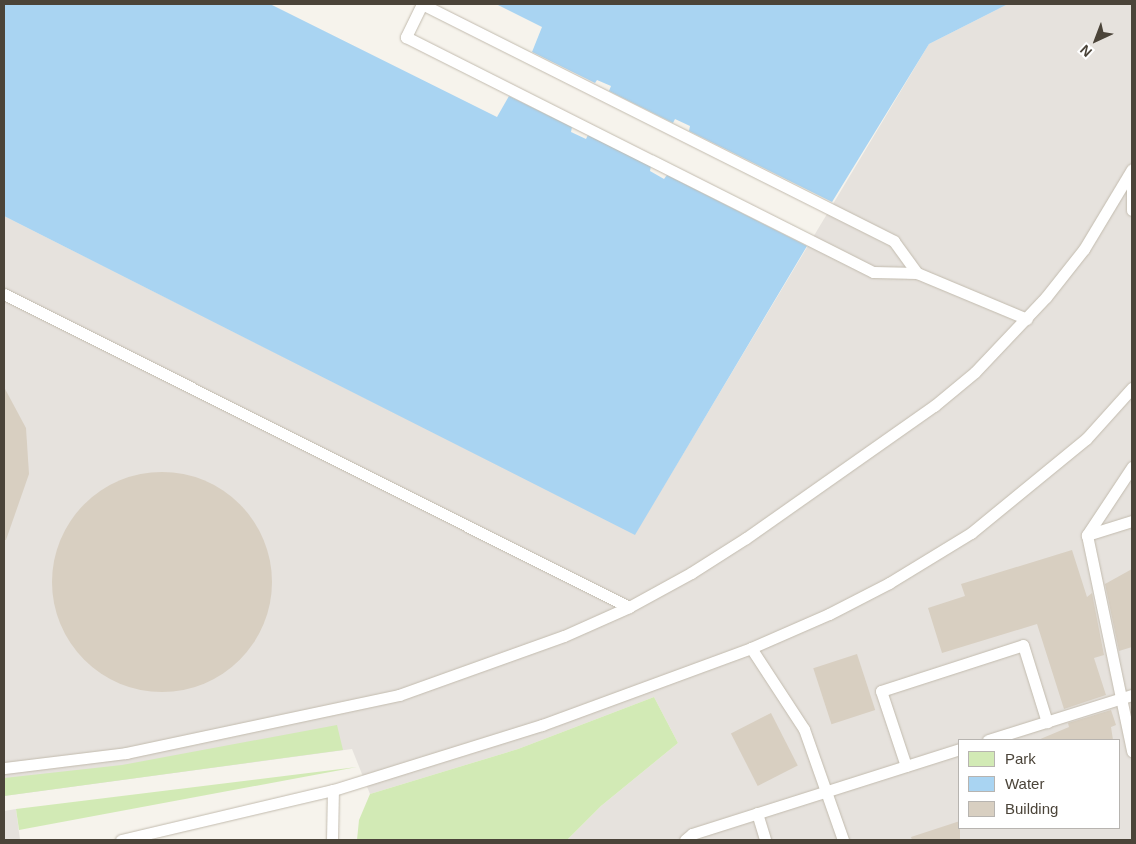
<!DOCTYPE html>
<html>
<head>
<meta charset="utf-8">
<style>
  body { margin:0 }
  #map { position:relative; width:1136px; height:844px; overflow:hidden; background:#f6f3ec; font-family:Arial,sans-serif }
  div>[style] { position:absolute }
  .industrial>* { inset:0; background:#e6e2dd }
  .green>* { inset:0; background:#d2eab5 }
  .water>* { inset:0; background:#a9d4f2 }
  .building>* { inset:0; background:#d8cfc1; transform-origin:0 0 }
  .round { border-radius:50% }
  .roads { filter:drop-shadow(0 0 1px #c2bbae) drop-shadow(0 0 1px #c2bbae) }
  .lane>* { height:11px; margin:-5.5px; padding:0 5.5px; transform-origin:5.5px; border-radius:5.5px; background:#fff }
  span { translate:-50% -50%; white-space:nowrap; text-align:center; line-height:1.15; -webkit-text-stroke:4px #fff; paint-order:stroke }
  .frame { position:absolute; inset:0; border:5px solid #4b4439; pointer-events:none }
  .legend { position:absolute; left:958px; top:739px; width:162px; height:90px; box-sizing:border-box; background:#fff; border:1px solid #b7b4b0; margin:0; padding:6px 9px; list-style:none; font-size:15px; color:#4b4439 }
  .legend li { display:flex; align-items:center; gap:10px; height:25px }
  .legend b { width:25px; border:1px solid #b7b4b0 }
  .north { position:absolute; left:1071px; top:15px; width:50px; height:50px; -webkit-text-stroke:4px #fff; paint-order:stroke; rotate:223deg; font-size:14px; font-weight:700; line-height:20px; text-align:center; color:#4b4439 }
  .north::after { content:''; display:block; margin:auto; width:18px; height:22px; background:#4b4439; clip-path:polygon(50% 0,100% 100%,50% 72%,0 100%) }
</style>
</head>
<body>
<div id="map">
  <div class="industrial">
    <div style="clip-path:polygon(evenodd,1008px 4px,1132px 4px,1132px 840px,567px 840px,601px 806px,678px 743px,654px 697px,518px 749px,370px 794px,352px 749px,4px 796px,4px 216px,635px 534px,929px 44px,1008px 4px,960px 740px,1120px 740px,1120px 828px,960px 828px,960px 740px)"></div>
    <div style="clip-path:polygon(16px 809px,20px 840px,4px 840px,4px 811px)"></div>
  </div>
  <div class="green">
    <div style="clip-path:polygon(654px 697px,678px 743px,601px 806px,567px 840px,357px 840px,359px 820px,370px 794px,518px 749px)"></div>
    <div style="clip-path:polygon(337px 725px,343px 750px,4px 796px,4px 778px,122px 765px)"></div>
    <div style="clip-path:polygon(357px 767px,19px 830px,16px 809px)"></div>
  </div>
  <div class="water">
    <div style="clip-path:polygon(4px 4px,270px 4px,497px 117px,509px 96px,572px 127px,571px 132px,586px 139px,588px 135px,651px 166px,650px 171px,664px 179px,667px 175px,807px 246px,635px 535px,4px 216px)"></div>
    <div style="clip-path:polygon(496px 4px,1008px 4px,929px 44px,832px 202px,689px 131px,690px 126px,675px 119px,673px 123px,609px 91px,611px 86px,597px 80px,595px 83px,532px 52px,542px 27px)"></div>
  </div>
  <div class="building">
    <div style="clip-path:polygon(4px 387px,26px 428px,29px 474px,6px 540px,4px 540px)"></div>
    <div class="round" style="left:52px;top:472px;width:220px;height:220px"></div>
    <div style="clip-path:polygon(1072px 550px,1087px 597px,1092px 593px,1104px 655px,1094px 658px,1106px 695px,1064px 709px,1037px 624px,942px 653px,928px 608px,965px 596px,961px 584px)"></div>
    <div style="clip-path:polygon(1132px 569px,1132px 647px,1119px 651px,1105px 584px)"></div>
    <div style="left:857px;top:654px;width:59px;height:46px;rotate:72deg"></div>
    <div style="clip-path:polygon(1111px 710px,1116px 725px,1111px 727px,1113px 740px,1038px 740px,1069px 727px,1068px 723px)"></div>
    <div style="left:771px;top:713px;width:59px;height:45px;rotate:63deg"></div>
    <div style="clip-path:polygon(960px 821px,960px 840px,912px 840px,911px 837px)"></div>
  </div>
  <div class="roads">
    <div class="lane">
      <div style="left:1132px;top:173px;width:37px;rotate:90deg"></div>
      <div style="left:917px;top:273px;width:39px;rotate:-126deg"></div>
      <div style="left:894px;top:241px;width:528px;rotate:-153.34deg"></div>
      <div style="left:422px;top:4px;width:37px;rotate:116deg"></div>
      <div style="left:406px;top:37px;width:523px;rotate:26.71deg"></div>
      <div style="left:873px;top:272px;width:44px;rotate:1.3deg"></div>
      <div style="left:917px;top:273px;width:119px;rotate:22.7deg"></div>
      <div style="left:4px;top:294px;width:699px;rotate:26.6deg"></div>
      <div style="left:1132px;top:467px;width:82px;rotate:123.5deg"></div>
      <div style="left:1087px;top:535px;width:221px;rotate:78.2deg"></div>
      <div style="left:1087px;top:535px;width:47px;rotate:-17.3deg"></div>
      <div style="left:751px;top:648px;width:97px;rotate:56.8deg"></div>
      <div style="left:804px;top:729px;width:118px;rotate:70.6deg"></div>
      <div style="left:988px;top:740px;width:151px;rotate:-17.4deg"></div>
      <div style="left:906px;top:766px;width:79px;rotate:-108.4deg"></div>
      <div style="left:881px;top:691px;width:149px;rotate:-17.9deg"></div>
      <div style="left:1023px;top:645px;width:81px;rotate:72.7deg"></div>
      <div style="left:4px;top:768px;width:123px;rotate:-7deg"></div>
      <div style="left:126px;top:753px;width:279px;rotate:-12deg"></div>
      <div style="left:399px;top:695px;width:175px;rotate:-19.7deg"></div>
      <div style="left:564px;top:636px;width:71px;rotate:-24deg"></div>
      <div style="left:629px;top:607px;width:71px;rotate:-28.7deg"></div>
      <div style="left:691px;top:573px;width:65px;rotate:-32.5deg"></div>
      <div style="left:746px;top:538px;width:230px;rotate:-35.1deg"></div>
      <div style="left:934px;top:406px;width:53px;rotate:-39.7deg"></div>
      <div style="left:975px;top:372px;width:103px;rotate:-46.6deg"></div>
      <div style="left:1046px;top:297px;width:61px;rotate:-51.6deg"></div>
      <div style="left:1084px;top:249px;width:93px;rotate:-59deg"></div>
      <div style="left:757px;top:813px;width:28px;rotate:73deg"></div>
      <div style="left:121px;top:840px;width:218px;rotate:-13.3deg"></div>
      <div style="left:333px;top:790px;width:219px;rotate:-17.3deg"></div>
      <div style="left:542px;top:725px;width:223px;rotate:-20.2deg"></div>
      <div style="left:751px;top:648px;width:85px;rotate:-23.6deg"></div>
      <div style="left:829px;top:614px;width:68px;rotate:-27.3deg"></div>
      <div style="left:889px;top:583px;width:96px;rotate:-31.4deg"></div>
      <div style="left:971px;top:533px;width:149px;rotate:-39.3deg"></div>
      <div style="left:1086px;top:439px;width:69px;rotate:-48deg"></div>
      <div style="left:332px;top:840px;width:50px;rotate:-88.9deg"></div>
      <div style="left:685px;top:840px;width:9px;rotate:-41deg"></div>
      <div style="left:692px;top:834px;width:281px;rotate:-17.6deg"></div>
    </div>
  </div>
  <div class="frame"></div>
  <ul class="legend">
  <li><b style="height:14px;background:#d2eab5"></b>Park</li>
  <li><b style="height:14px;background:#a9d4f2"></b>Water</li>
  <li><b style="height:14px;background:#d8cfc1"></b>Building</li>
  </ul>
  <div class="north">N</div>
</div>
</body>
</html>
